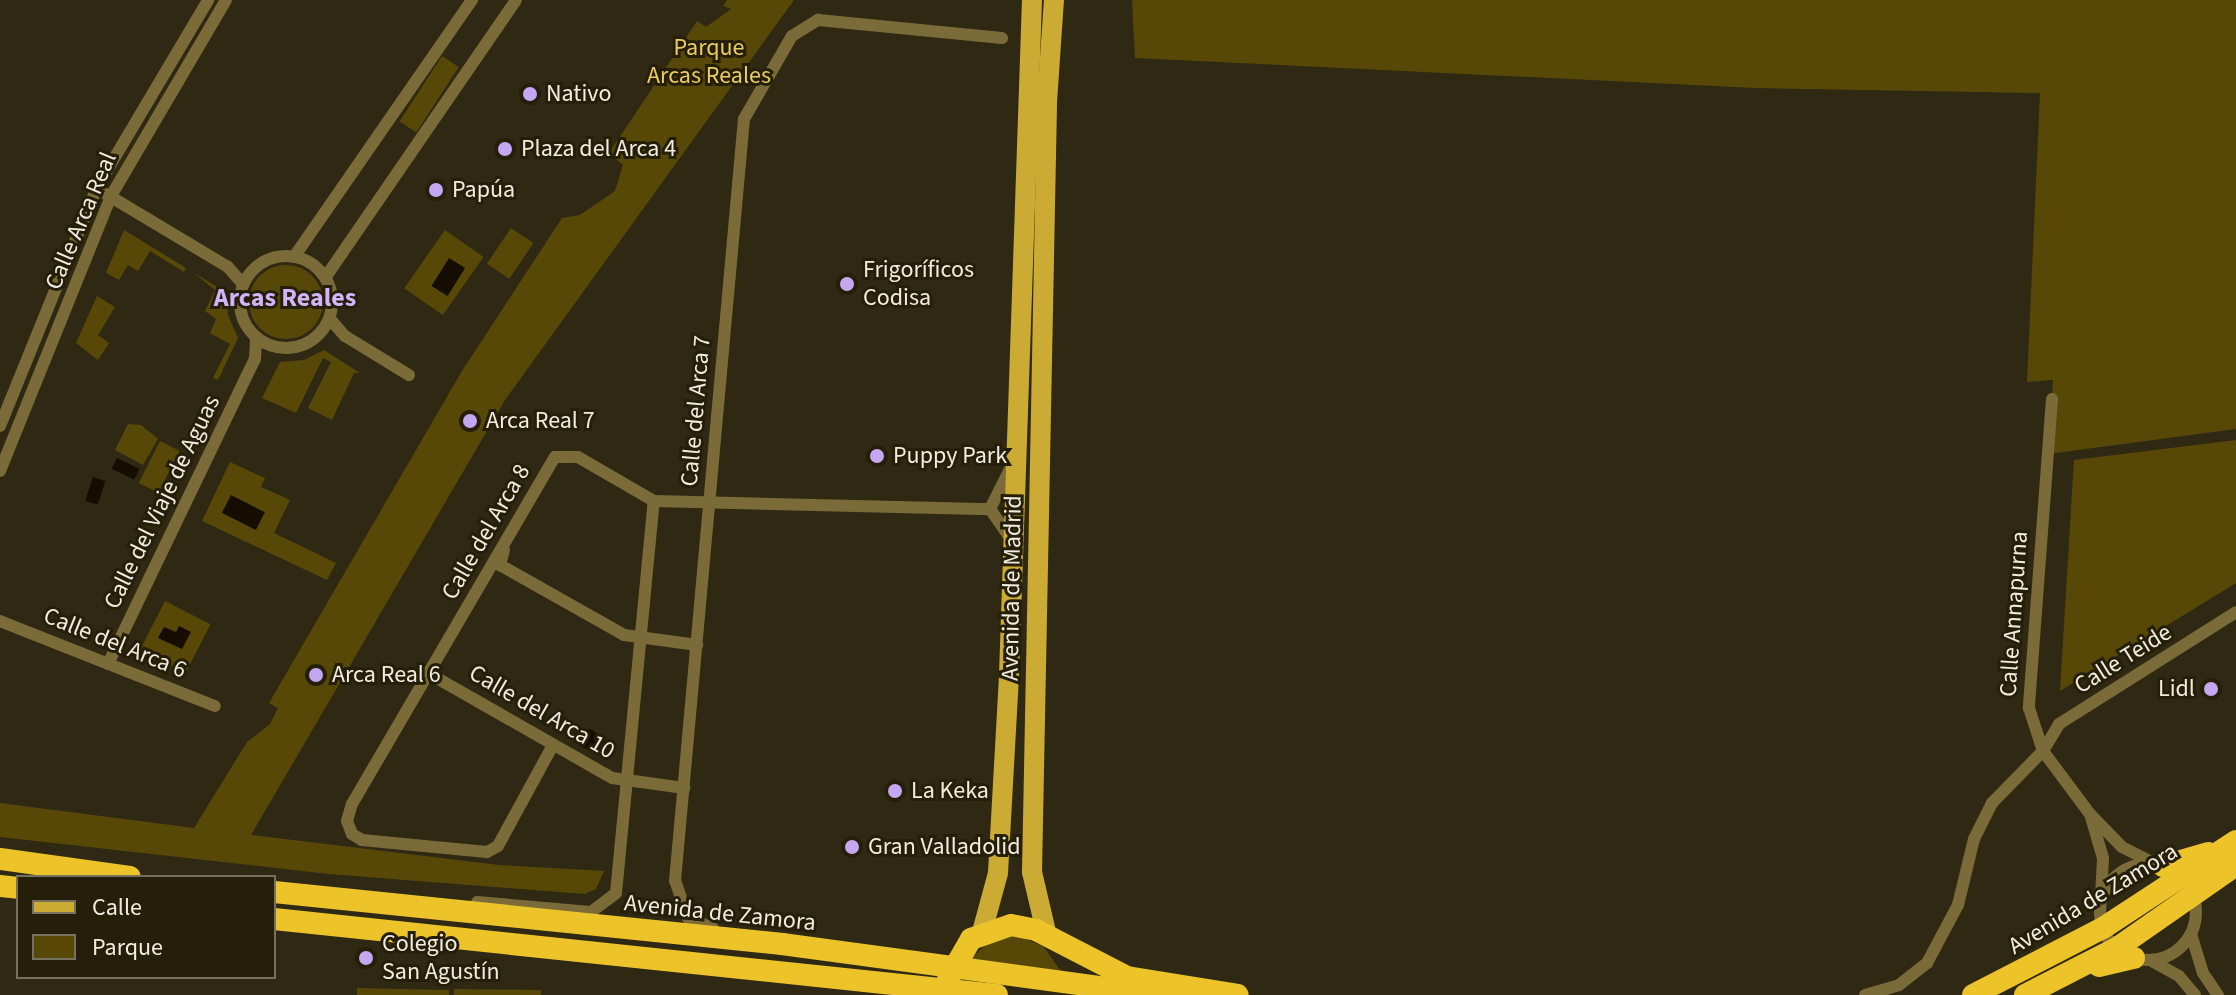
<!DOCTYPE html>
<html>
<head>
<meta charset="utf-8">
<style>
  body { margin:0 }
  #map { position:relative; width:2236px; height:995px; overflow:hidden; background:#2f2914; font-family:"Source Sans 3",sans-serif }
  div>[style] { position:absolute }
  .green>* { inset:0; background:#584808; transform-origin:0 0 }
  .round { border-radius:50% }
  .water>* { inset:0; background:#140d00; transform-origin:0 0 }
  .street>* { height:12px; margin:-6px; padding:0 6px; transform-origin:6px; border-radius:6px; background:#7a6b38 }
  .street>.ring { margin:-6px; padding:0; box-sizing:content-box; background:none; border:12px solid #7a6b38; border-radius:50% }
  .primary>* { height:20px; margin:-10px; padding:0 10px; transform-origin:10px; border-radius:10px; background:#ccab34 }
  .highway>* { height:22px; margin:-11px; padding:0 11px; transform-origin:11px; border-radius:11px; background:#ecc42a }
  .dots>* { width:22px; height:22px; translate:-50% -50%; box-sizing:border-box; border:4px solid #251f0a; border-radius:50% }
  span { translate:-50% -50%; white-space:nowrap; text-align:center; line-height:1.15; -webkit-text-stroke:6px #251f0a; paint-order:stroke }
  .park-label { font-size:24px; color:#ebcc61 }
  .poi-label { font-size:24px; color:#f0ecdf }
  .left { translate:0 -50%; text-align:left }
  .right { translate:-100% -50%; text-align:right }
  .street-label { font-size:24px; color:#f0ecdf }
  .neighbourhood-label { font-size:26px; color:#d1b4f9; font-weight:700 }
  .legend { position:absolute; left:16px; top:875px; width:260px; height:104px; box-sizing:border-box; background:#251f0a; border:2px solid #76715f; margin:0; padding:10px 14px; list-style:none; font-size:24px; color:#f0ecdf }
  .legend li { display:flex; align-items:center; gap:16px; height:40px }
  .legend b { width:40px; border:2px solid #76715f }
</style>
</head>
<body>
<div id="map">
  <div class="green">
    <div style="clip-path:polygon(727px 0,794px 0,505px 400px,251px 835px,499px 865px,604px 871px,596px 889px,585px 894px,329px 874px,0 837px,0 803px,194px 828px,247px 742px,270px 724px,278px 708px,269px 703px,462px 371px,562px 218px,580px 215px,615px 191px,623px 165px,609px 153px,697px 21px,706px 27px,731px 9px,723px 6px)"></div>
    <div style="clip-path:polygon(1132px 0,2236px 0,2236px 429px,2048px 454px,2053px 380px,2027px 382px,2040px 93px,1756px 88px,1135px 58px)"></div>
    <div style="left:442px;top:56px;width:20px;height:78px;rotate:33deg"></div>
    <div style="left:511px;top:228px;width:27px;height:43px;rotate:34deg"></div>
    <div style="clip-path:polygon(124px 230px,173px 260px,186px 268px,184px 272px,150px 251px,138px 271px,128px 265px,119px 280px,106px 273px)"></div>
    <div style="left:445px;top:230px;width:47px;height:71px;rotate:35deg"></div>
    <div class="round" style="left:249px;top:265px;width:74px;height:74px"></div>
    <div style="clip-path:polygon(194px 273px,226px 292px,228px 315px,238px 338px,218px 380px,213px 378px,230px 344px,210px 333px,216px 319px,205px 311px,215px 290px)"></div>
    <div style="clip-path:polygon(97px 296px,115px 307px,98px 335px,109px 343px,98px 360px,76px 343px)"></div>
    <div style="clip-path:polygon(324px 350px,360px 373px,354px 373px,332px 420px,308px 408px,331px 362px,323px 358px,296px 413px,262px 398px,280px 362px,304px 360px)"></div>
    <div style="clip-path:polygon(128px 424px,141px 425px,158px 439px,143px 465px,115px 450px)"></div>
    <div style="clip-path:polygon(2236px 440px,2236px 583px,2060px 691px,2074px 460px)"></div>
    <div style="left:160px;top:441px;width:22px;height:47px;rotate:27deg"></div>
    <div style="clip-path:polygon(230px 462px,265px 478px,261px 487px,290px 500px,274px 533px,336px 563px,327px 580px,202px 521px)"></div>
    <div style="left:165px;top:601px;width:51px;height:55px;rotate:27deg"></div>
    <div style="clip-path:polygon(1016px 935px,1043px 946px,1062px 973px,969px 960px,991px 940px)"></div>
    <div style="clip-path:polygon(357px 988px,449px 990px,449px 995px,357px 995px)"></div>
    <div style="clip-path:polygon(454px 989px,541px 990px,541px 995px,454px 995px)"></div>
  </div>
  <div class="water">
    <div style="left:449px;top:258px;width:19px;height:33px;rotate:32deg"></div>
    <div style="left:117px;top:458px;width:25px;height:12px;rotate:26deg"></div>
    <div style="left:93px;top:477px;width:13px;height:25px;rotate:18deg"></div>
    <div style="left:231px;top:495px;width:38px;height:20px;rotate:27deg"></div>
    <div style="clip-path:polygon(179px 626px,191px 632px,182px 649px,158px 638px,164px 627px,176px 632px)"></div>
    <div class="round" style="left:578px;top:729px;width:20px;height:20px"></div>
  </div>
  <div class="street">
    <div style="left:106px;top:194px;width:142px;rotate:30.9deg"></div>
    <div style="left:228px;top:267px;width:23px;rotate:49deg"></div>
    <div class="ring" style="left:240px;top:256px;width:80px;height:80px"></div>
    <div style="left:294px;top:257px;width:313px;rotate:-55.3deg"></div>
    <div style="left:325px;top:278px;width:337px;rotate:-55.5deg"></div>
    <div style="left:330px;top:319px;width:23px;rotate:49deg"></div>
    <div style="left:345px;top:336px;width:75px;rotate:31.4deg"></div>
    <div style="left:2052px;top:399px;width:310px;rotate:94.3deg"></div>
    <div style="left:2029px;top:708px;width:45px;rotate:72deg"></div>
    <div style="left:2043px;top:751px;width:79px;rotate:53.3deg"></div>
    <div style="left:2090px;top:814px;width:46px;rotate:45.9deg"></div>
    <div style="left:2122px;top:847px;width:39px;rotate:27deg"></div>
    <div style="left:0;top:426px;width:256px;rotate:-67.9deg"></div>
    <div style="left:96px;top:189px;width:220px;rotate:-59.3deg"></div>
    <div style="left:0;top:471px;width:297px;rotate:-68deg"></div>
    <div style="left:111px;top:196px;width:227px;rotate:-59.6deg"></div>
    <div style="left:990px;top:509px;width:49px;rotate:-63.4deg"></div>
    <div style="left:990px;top:509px;width:40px;rotate:55.1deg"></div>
    <div style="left:504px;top:550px;width:16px;rotate:105deg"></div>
    <div style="left:500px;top:565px;width:142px;rotate:29.4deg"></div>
    <div style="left:624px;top:635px;width:74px;rotate:7.8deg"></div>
    <div style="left:0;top:621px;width:231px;rotate:21.6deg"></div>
    <div style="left:108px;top:664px;width:339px;rotate:-64.3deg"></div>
    <div style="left:255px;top:359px;width:21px;rotate:-87deg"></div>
    <div style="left:428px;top:673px;width:212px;rotate:29.7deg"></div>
    <div style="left:612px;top:778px;width:73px;rotate:7.9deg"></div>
    <div style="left:553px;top:745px;width:115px;rotate:118.6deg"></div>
    <div style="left:498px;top:846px;width:13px;rotate:151deg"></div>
    <div style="left:487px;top:852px;width:126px;rotate:-174.5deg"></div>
    <div style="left:362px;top:840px;width:12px;rotate:-149deg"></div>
    <div style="left:352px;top:834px;width:14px;rotate:-111deg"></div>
    <div style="left:347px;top:821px;width:18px;rotate:-74deg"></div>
    <div style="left:352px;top:804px;width:402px;rotate:-59.7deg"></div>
    <div style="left:555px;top:457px;width:23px"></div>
    <div style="left:578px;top:457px;width:88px;rotate:30.1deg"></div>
    <div style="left:654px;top:501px;width:336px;rotate:1.4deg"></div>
    <div style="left:2091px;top:817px;width:43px;rotate:73.7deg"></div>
    <div style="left:2103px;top:858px;width:39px;rotate:93deg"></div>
    <div class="ring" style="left:2100px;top:864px;width:84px;height:84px"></div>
    <div style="left:477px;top:902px;width:114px;rotate:5deg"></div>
    <div style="left:591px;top:912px;width:31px;rotate:-37deg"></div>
    <div style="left:616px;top:893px;width:394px;rotate:-84.5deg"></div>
    <div style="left:713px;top:928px;width:27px;rotate:-158deg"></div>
    <div style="left:688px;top:918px;width:39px;rotate:-109deg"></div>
    <div style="left:675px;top:881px;width:765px;rotate:-84.83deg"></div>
    <div style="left:744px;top:119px;width:96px;rotate:-60deg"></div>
    <div style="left:792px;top:36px;width:31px;rotate:-32deg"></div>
    <div style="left:818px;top:20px;width:185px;rotate:5.6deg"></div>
    <div style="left:2191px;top:934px;width:41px;rotate:72.9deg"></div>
    <div style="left:2203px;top:973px;width:27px;rotate:56deg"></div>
    <div style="left:2150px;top:960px;width:33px;rotate:29deg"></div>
    <div style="left:2179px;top:976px;width:25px;rotate:50deg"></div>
    <div style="left:1865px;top:995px;width:35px;rotate:-16deg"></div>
    <div style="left:1899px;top:985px;width:36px;rotate:-38deg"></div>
    <div style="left:1927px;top:963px;width:66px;rotate:-61.9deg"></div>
    <div style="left:1958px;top:905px;width:68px;rotate:-76.4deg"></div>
    <div style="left:1974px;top:839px;width:40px;rotate:-63.4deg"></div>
    <div style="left:1992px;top:803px;width:73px;rotate:-45.6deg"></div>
    <div style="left:2043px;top:751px;width:31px;rotate:-59deg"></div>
    <div style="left:2059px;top:724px;width:209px;rotate:-32.3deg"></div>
  </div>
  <div class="primary">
    <div style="left:982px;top:932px;width:61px;rotate:-74.8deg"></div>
    <div style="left:998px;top:873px;width:198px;rotate:-86.8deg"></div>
    <div style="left:1009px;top:675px;width:675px;rotate:-88.05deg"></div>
    <div style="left:1047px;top:936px;width:66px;rotate:-103.2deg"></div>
    <div style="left:1032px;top:872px;width:770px;rotate:-88.88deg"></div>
    <div style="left:1047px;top:102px;width:102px;rotate:-86.1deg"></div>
  </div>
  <div class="highway">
    <div style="left:0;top:859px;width:131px;rotate:7.9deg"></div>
    <div style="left:2163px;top:866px;width:47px;rotate:-16.1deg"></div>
    <div style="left:0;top:886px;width:18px;rotate:6deg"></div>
    <div style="left:274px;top:892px;width:511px;rotate:5.84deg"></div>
    <div style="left:782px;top:944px;width:381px;rotate:7.7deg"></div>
    <div style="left:274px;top:919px;width:727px;rotate:6deg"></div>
    <div style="left:2099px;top:966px;width:36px;rotate:-13deg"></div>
    <div style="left:948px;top:979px;width:46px;rotate:-60.1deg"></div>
    <div style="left:971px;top:939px;width:42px;rotate:-19.3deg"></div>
    <div style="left:1011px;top:925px;width:25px;rotate:11deg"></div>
    <div style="left:1036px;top:930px;width:102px;rotate:27.3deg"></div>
    <div style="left:1127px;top:977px;width:112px;rotate:9.2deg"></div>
    <div style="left:1973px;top:995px;width:146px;rotate:-27.3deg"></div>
    <div style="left:2103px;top:928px;width:159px;rotate:-33.2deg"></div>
    <div style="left:2025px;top:995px;width:103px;rotate:-27.1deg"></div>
    <div style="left:2117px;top:948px;width:145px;rotate:-34.9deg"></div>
  </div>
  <div class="dots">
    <div style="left:530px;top:94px;background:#c5a6f0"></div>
    <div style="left:505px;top:149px;background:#c5a6f0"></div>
    <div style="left:436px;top:190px;background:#c5a6f0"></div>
    <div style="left:847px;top:284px;background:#c5a6f0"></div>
    <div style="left:470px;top:421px;background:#c5a6f0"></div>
    <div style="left:877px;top:456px;background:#c5a6f0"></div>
    <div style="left:316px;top:675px;background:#c5a6f0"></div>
    <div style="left:2211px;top:689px;background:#c5a6f0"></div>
    <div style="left:895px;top:791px;background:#c5a6f0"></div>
    <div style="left:852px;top:847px;background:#c5a6f0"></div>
    <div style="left:366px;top:958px;background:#c5a6f0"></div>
  </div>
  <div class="park-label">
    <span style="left:709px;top:62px">Parque<br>Arcas Reales</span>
  </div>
  <div class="poi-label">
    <span class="left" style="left:546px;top:94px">Nativo</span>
    <span class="left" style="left:521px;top:149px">Plaza del Arca 4</span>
    <span class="left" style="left:452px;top:190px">Papúa</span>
    <span class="left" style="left:863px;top:284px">Frigoríficos<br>Codisa</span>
    <span class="left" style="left:486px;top:421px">Arca Real 7</span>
    <span class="left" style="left:893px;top:456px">Puppy Park</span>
    <span class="left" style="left:332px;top:675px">Arca Real 6</span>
    <span class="right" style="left:2195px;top:689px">Lidl</span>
    <span class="left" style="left:911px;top:791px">La Keka</span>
    <span class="left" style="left:868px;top:847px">Gran Valladolid</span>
    <span class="left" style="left:382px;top:958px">Colegio<br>San Agustín</span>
  </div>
  <div class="street-label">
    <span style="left:81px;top:221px;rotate:-67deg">Calle Arca Real</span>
    <span style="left:696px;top:411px;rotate:-85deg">Calle del Arca 7</span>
    <span style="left:162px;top:502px;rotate:-64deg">Calle del Viaje de Aguas</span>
    <span style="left:486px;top:532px;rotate:-60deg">Calle del Arca 8</span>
    <span style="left:1012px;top:588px;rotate:-89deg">Avenida de Madrid</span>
    <span style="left:2014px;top:614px;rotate:-86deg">Calle Annapurna</span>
    <span style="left:115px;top:643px;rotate:22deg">Calle del Arca 6</span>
    <span style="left:2123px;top:659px;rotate:-32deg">Calle Teide</span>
    <span style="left:542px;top:712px;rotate:30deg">Calle del Arca 10</span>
    <span style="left:2093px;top:899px;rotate:-31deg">Avenida de Zamora</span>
    <span style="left:720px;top:913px;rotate:6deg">Avenida de Zamora</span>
  </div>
  <div class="neighbourhood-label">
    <span style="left:285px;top:298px">Arcas Reales</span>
  </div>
  <ul class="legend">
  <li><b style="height:10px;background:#ccab34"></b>Calle</li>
  <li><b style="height:22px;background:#584808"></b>Parque</li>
  </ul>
</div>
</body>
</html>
